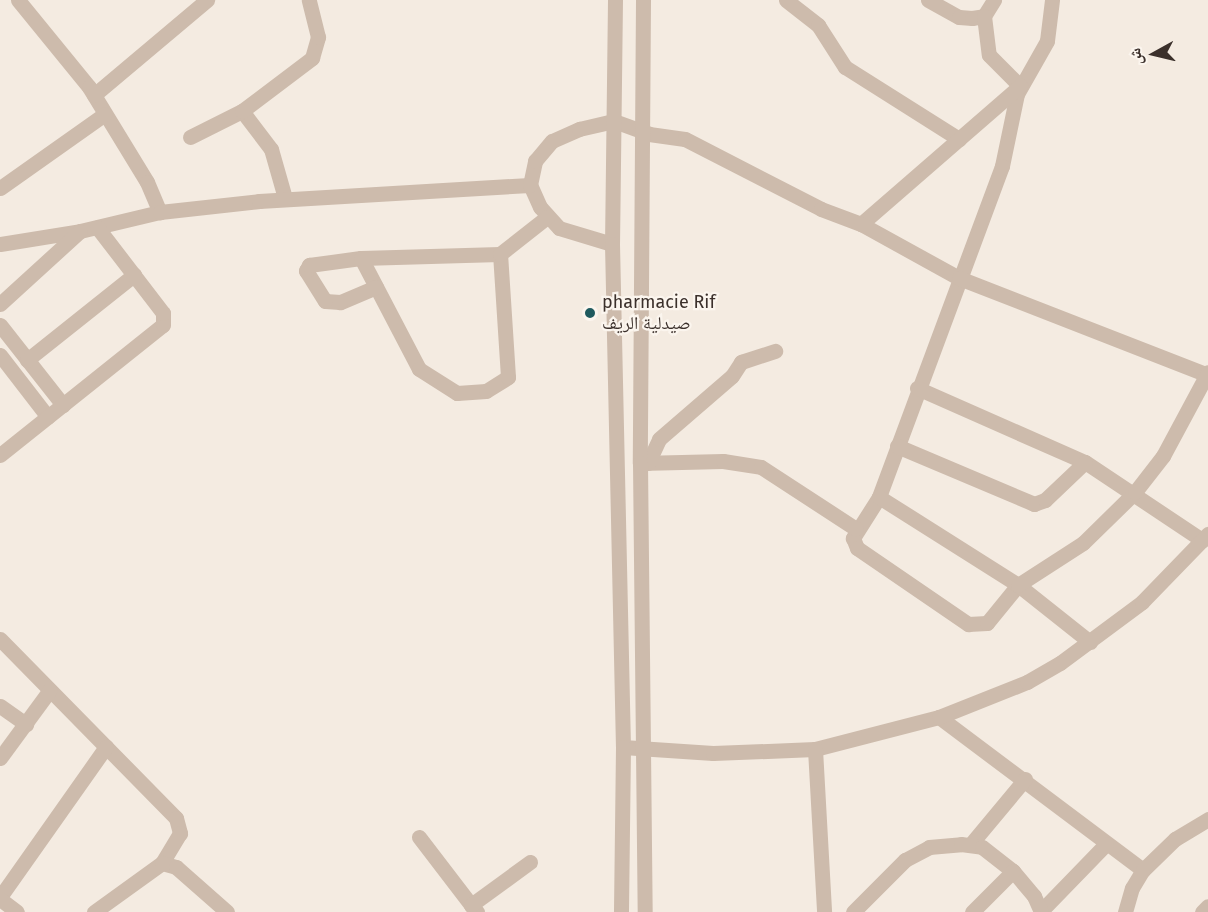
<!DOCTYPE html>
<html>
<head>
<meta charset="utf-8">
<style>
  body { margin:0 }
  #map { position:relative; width:1208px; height:912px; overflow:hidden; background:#f4ebe1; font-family:"Fira Sans","Noto Naskh Arabic",sans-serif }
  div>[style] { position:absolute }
  .minor>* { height:15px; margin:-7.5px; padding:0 7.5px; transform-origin:7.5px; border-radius:7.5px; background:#cdbbac }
  .tertiary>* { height:15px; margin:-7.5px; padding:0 7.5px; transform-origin:7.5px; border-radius:7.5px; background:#cdbbac }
  .dots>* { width:16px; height:16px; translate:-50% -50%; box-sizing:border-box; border:3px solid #fbf5ee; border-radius:50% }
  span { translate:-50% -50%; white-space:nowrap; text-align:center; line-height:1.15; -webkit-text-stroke:4.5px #fbf5ee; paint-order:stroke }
  .poi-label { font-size:18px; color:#3b302b }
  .left { translate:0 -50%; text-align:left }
  .north { position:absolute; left:1124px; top:24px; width:60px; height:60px; -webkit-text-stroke:4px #fbf5ee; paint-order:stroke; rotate:262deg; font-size:16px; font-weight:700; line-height:24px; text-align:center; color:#3b302b }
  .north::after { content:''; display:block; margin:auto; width:21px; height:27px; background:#3b302b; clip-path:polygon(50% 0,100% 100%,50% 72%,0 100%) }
</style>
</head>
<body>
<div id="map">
  <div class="minor">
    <div style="left:18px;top:0;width:112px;rotate:50.8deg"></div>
    <div style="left:89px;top:87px;width:111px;rotate:58.6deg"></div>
    <div style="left:147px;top:182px;width:33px;rotate:67deg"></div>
    <div style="left:786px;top:0;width:41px;rotate:38deg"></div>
    <div style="left:818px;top:25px;width:50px;rotate:57.3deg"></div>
    <div style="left:845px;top:67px;width:135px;rotate:32.3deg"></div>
    <div style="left:928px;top:0;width:35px;rotate:29deg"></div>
    <div style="left:959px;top:17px;width:13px;rotate:4deg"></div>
    <div style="left:972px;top:18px;width:12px;rotate:-9deg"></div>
    <div style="left:984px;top:16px;width:19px;rotate:-58deg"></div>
    <div style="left:1052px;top:0;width:41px;rotate:97deg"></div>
    <div style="left:1047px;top:41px;width:61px;rotate:119.5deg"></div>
    <div style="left:1017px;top:94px;width:74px;rotate:101.8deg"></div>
    <div style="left:1002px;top:166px;width:353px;rotate:110.4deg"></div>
    <div style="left:879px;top:497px;width:49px;rotate:122.4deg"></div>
    <div style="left:853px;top:538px;width:11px;rotate:68deg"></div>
    <div style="left:857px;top:548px;width:135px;rotate:34.4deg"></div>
    <div style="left:968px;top:624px;width:19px;rotate:-3deg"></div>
    <div style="left:987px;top:623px;width:49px;rotate:-50.8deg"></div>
    <div style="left:1018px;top:585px;width:92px;rotate:38.4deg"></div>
    <div style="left:984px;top:16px;width:39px;rotate:83deg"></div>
    <div style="left:989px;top:55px;width:44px;rotate:45deg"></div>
    <div style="left:94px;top:95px;width:148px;rotate:-40.1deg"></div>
    <div style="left:242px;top:111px;width:48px;rotate:52.7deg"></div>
    <div style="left:271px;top:149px;width:51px;rotate:74.1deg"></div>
    <div style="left:190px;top:137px;width:58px;rotate:-26.6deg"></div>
    <div style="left:242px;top:111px;width:88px;rotate:-37.1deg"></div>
    <div style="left:312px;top:58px;width:22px;rotate:-74deg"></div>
    <div style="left:318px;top:37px;width:38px;rotate:-104deg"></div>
    <div style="left:0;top:188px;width:128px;rotate:-35.2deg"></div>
    <div style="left:861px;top:224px;width:211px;rotate:-41deg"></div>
    <div style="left:0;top:244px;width:81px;rotate:-9.2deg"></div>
    <div style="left:80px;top:231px;width:82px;rotate:-13.4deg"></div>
    <div style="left:160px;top:212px;width:100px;rotate:-6.3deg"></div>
    <div style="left:259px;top:201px;width:271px;rotate:-3.4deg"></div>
    <div style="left:612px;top:244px;width:55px;rotate:-163.2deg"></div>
    <div style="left:559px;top:228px;width:28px;rotate:-132deg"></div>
    <div style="left:540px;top:207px;width:24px;rotate:-114deg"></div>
    <div style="left:530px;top:185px;width:25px;rotate:-78deg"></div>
    <div style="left:535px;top:161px;width:26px;rotate:-50deg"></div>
    <div style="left:552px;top:141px;width:30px;rotate:-24deg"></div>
    <div style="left:579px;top:129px;width:36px;rotate:-13deg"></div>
    <div style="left:614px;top:121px;width:37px;rotate:20deg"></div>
    <div style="left:649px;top:134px;width:36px;rotate:8deg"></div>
    <div style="left:685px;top:139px;width:153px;rotate:27.2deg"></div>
    <div style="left:821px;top:209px;width:43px;rotate:20.6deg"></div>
    <div style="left:861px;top:224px;width:112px;rotate:28.9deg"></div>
    <div style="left:959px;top:278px;width:267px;rotate:21.3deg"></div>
    <div style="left:361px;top:258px;width:125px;rotate:62.4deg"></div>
    <div style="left:419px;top:369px;width:45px;rotate:32.3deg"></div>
    <div style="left:457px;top:393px;width:29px;rotate:-4deg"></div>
    <div style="left:486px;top:391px;width:26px;rotate:-32deg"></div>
    <div style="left:508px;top:377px;width:123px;rotate:-93.7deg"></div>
    <div style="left:376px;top:287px;width:39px;rotate:157deg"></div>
    <div style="left:340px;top:302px;width:15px;rotate:-176deg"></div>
    <div style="left:325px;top:301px;width:36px;rotate:-122deg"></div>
    <div style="left:306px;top:271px;width:7px;rotate:-63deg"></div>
    <div style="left:309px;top:265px;width:52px;rotate:-7.7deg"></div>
    <div style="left:361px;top:258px;width:139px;rotate:-1.6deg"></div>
    <div style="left:500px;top:254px;width:60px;rotate:-38.2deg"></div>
    <div style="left:0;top:304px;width:108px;rotate:-42.4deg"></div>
    <div style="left:0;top:325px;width:102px;rotate:51.8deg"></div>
    <div style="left:0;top:355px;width:78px;rotate:52.3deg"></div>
    <div style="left:27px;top:360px;width:137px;rotate:-38.5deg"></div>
    <div style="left:917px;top:388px;width:184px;rotate:23.8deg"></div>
    <div style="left:1085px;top:462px;width:141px;rotate:33.7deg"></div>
    <div style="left:897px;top:446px;width:149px;rotate:22.9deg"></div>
    <div style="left:1034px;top:504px;width:12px;rotate:-20deg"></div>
    <div style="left:1045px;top:500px;width:55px;rotate:-43.5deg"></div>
    <div style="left:0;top:455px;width:208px;rotate:-38.6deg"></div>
    <div style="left:163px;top:325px;width:12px;rotate:-90deg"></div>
    <div style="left:163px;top:313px;width:108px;rotate:-127.5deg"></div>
    <div style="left:640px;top:463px;width:83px;rotate:-1.4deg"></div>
    <div style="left:723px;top:461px;width:38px;rotate:9deg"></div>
    <div style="left:761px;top:467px;width:113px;rotate:33.1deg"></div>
    <div style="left:648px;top:463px;width:26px;rotate:-65deg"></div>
    <div style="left:659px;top:439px;width:96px;rotate:-40.8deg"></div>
    <div style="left:732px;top:376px;width:17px;rotate:-57deg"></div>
    <div style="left:741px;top:362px;width:36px;rotate:-18deg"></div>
    <div style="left:879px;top:497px;width:165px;rotate:32.3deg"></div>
    <div style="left:1018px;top:585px;width:77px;rotate:-32.9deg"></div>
    <div style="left:1083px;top:543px;width:73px;rotate:-44.4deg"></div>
    <div style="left:1135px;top:492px;width:46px;rotate:-52.1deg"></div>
    <div style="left:1163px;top:456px;width:95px;rotate:-61.8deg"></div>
    <div style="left:0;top:639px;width:251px;rotate:45.5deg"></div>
    <div style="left:176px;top:818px;width:16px;rotate:75deg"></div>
    <div style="left:180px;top:833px;width:35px;rotate:121deg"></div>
    <div style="left:0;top:706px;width:32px;rotate:35deg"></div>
    <div style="left:939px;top:717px;width:255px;rotate:36.9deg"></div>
    <div style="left:623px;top:747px;width:90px;rotate:3.8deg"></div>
    <div style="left:713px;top:753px;width:102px;rotate:-2.2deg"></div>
    <div style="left:815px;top:749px;width:128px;rotate:-14.5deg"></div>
    <div style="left:939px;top:717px;width:95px;rotate:-21.7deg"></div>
    <div style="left:1027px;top:682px;width:38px;rotate:-30deg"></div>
    <div style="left:1060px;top:663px;width:102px;rotate:-36.6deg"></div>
    <div style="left:1142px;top:602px;width:95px;rotate:-45.9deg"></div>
    <div style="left:815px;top:749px;width:163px;rotate:86.8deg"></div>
    <div style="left:0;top:758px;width:84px;rotate:-53.7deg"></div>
    <div style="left:419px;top:837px;width:86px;rotate:52.6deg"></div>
    <div style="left:970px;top:845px;width:86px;rotate:-50.2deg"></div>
    <div style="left:0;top:897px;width:184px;rotate:-54.8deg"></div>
    <div style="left:0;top:899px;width:21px;rotate:37deg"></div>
    <div style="left:1041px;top:911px;width:93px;rotate:-45.9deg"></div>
    <div style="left:94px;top:912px;width:84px;rotate:-35.8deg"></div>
    <div style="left:162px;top:863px;width:15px;rotate:16deg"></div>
    <div style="left:176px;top:867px;width:68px;rotate:41.4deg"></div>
    <div style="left:477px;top:912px;width:9px;rotate:-131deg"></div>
    <div style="left:471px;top:905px;width:73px;rotate:-36.1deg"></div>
    <div style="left:853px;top:912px;width:74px;rotate:-45deg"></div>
    <div style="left:905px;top:860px;width:27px;rotate:-28deg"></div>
    <div style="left:929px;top:847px;width:32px;rotate:-5deg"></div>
    <div style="left:961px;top:844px;width:21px;rotate:8deg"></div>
    <div style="left:982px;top:847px;width:39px;rotate:38deg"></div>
    <div style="left:1013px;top:871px;width:33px;rotate:50deg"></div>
    <div style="left:1034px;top:896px;width:17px;rotate:66deg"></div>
    <div style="left:972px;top:912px;width:58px;rotate:-45deg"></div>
    <div style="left:1125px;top:912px;width:25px;rotate:-74deg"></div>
    <div style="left:1132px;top:888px;width:21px;rotate:-59deg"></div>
    <div style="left:1143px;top:870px;width:45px;rotate:-44.1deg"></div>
    <div style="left:1175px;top:839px;width:39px;rotate:-31deg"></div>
    <div style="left:1202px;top:912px;width:8px;rotate:-45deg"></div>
  </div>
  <div class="tertiary">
    <div style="left:615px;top:0;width:244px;rotate:90.7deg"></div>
    <div style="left:612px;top:244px;width:503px;rotate:88.75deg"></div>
    <div style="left:623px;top:747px;width:165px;rotate:90.7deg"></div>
    <div style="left:643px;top:0;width:463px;rotate:90.4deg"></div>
    <div style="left:640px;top:463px;width:449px;rotate:89.4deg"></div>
  </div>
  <div class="dots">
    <div style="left:590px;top:313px;background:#1f5a5e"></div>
  </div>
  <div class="poi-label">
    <span class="left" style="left:602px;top:313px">pharmacie Rif<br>صيدلية الريف</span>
  </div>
  <div class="north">ش</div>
</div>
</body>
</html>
